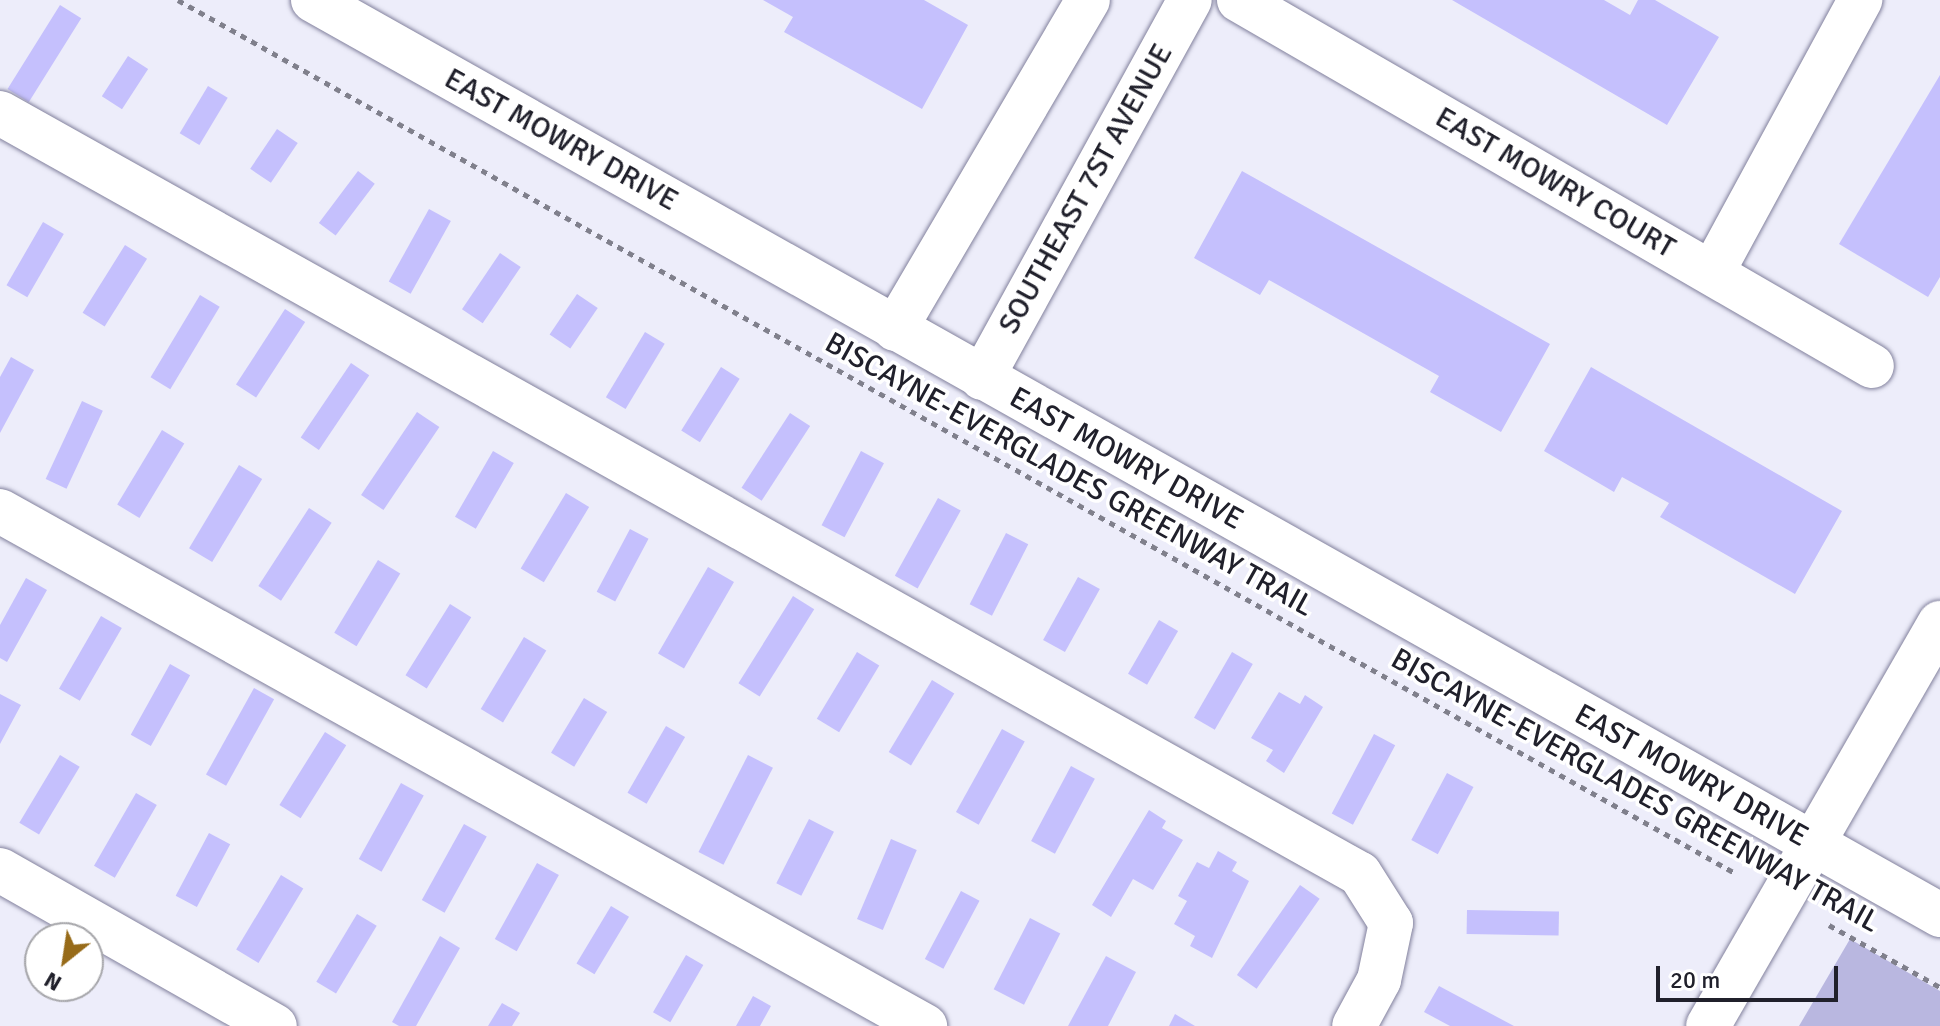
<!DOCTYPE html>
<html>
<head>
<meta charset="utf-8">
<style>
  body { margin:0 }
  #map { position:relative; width:1940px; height:1026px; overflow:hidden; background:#ededfa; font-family:Signika,sans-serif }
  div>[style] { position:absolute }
  .green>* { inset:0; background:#b9b7e0 }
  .building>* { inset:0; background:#c5c0fd; transform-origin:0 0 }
  .path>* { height:5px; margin-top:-2.5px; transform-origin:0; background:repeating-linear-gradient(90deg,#80808c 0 6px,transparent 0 12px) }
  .roads { filter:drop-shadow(0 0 2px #82819d) drop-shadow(0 0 2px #82819d) }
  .minor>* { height:44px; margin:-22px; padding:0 22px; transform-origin:22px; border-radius:22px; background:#fff }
  .tertiary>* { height:44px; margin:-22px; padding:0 22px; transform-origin:22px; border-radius:22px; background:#fff }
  span { translate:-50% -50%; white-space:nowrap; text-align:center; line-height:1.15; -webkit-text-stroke:7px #fff; paint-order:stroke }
  .street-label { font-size:30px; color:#20202b }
  .north { position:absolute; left:24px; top:922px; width:80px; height:80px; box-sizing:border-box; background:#fff; border:2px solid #a6a6aa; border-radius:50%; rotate:210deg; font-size:22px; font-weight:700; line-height:32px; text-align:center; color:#20202b }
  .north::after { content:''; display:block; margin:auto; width:28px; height:36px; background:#976b19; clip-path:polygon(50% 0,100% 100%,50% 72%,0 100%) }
  .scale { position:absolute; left:1656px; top:966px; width:182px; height:36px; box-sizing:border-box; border:4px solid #20202b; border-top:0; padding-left:10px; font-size:24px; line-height:28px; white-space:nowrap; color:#20202b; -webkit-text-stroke:6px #fff; paint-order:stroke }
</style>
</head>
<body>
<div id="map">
  <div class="green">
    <div style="clip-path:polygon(1850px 939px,1940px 991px,1940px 1026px,1799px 1026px)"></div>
  </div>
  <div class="building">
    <div style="clip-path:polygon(763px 0,924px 0,968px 25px,922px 109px,784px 32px,793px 17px)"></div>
    <div style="clip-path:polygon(1452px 0,1604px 0,1630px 15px,1638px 0,1655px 0,1719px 37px,1667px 125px)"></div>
    <div style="left:60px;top:5px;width:25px;height:99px;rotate:32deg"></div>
    <div style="left:128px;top:56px;width:24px;height:48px;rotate:33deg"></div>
    <div style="clip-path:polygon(1940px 75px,1940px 277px,1928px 297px,1839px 244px)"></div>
    <div style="left:208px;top:86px;width:23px;height:55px;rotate:31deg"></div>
    <div style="left:277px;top:129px;width:25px;height:48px;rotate:34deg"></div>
    <div style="left:358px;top:171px;width:21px;height:65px;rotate:37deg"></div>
    <div style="clip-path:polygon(1242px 171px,1550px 344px,1501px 432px,1430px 392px,1439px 376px,1269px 280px,1260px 295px,1194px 258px)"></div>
    <div style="left:429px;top:209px;width:25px;height:83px;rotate:29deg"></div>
    <div style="left:43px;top:222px;width:24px;height:73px;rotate:30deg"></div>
    <div style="left:125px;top:245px;width:26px;height:80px;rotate:32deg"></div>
    <div style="left:500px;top:253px;width:25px;height:68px;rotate:34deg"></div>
    <div style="left:577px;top:294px;width:25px;height:49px;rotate:34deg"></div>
    <div style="left:200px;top:295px;width:23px;height:96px;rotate:31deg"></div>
    <div style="left:285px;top:309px;width:24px;height:90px;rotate:33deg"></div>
    <div style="left:645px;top:332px;width:23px;height:76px;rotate:31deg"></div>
    <div style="clip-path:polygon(11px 357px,34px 370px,0 433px,0 377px)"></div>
    <div style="left:351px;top:363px;width:22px;height:90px;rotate:34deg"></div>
    <div style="left:721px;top:367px;width:22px;height:75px;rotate:32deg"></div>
    <div style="clip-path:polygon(1591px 367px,1842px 511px,1795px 594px,1660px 517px,1669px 503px,1622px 477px,1614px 492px,1544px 451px)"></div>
    <div style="left:82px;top:401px;width:23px;height:86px;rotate:25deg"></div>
    <div style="left:417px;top:412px;width:27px;height:100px;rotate:34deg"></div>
    <div style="left:790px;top:413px;width:24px;height:89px;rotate:33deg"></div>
    <div style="left:162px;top:430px;width:26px;height:87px;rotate:31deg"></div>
    <div style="left:493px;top:451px;width:24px;height:76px;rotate:30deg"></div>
    <div style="left:861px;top:451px;width:26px;height:84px;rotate:28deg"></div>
    <div style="left:239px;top:465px;width:27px;height:97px;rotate:31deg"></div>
    <div style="left:566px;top:493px;width:27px;height:88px;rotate:31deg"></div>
    <div style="left:938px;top:498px;width:26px;height:89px;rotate:29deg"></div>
    <div style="left:309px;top:508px;width:27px;height:93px;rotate:33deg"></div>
    <div style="left:630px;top:529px;width:21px;height:71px;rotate:28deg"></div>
    <div style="left:1006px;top:533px;width:25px;height:80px;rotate:27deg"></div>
    <div style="left:378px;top:560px;width:26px;height:85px;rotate:31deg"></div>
    <div style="left:708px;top:567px;width:30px;height:100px;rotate:30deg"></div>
    <div style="left:1078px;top:577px;width:25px;height:72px;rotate:29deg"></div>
    <div style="clip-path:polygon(26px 578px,47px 590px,7px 662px,0 658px,0 625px)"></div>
    <div style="left:793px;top:596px;width:25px;height:103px;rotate:32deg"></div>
    <div style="left:450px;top:604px;width:25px;height:84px;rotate:32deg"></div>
    <div style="left:101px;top:616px;width:24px;height:84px;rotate:30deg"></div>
    <div style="left:1159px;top:620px;width:22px;height:62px;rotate:30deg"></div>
    <div style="left:524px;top:637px;width:26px;height:84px;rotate:31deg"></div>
    <div style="left:857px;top:652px;width:26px;height:78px;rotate:31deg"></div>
    <div style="left:1232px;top:652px;width:24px;height:76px;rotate:30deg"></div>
    <div style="left:170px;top:664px;width:23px;height:81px;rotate:29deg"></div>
    <div style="left:932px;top:680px;width:26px;height:84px;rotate:31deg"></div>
    <div style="left:254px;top:688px;width:23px;height:99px;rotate:29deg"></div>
    <div style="clip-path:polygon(1279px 692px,1300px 704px,1305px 695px,1323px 707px,1284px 773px,1266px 761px,1273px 750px,1251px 738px)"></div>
    <div style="clip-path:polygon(0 694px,21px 705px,0 744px)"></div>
    <div style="left:584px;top:698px;width:27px;height:64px;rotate:31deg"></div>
    <div style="left:666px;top:726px;width:22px;height:77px;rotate:30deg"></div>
    <div style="left:1002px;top:729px;width:26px;height:95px;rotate:29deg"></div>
    <div style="left:325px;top:732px;width:25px;height:86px;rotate:32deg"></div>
    <div style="left:1374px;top:734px;width:24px;height:90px;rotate:28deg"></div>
    <div style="left:60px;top:755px;width:23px;height:79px;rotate:31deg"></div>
    <div style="left:748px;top:755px;width:28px;height:109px;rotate:27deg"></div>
    <div style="left:1071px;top:766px;width:27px;height:85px;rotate:28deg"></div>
    <div style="left:1447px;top:773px;width:30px;height:76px;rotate:28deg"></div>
    <div style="left:401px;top:783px;width:26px;height:87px;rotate:29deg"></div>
    <div style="left:136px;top:793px;width:24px;height:84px;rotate:30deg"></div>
    <div style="clip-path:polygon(1149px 810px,1166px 821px,1162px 828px,1183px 840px,1153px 890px,1133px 879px,1111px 917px,1092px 905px)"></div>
    <div style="left:809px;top:819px;width:28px;height:72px;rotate:27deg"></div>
    <div style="left:464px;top:824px;width:26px;height:87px;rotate:29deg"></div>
    <div style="left:209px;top:833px;width:24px;height:71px;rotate:28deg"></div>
    <div style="left:891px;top:839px;width:28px;height:87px;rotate:23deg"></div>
    <div style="clip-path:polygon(1218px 851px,1237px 862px,1232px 871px,1249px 881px,1212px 958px,1190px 946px,1195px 936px,1174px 924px,1187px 901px,1178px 896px,1197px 862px,1209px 868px)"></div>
    <div style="left:537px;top:863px;width:25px;height:87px;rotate:29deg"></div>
    <div style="left:281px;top:875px;width:26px;height:87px;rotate:31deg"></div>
    <div style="left:1300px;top:885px;width:24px;height:110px;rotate:35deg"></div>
    <div style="left:961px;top:891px;width:21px;height:77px;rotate:28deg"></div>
    <div style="left:611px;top:906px;width:21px;height:67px;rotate:31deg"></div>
    <div style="left:1467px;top:910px;width:92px;height:24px;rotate:1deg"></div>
    <div style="left:357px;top:914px;width:23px;height:79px;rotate:31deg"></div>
    <div style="left:1030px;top:918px;width:34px;height:80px;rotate:27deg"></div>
    <div style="clip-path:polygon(440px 936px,460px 948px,416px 1026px,399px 1026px,392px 1022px)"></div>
    <div style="left:686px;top:955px;width:20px;height:66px;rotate:30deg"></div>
    <div style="clip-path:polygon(1106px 956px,1136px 972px,1108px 1026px,1068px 1026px)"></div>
    <div style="clip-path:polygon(1439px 986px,1514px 1026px,1450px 1026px,1424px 1012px)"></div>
    <div style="clip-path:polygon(753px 996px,771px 1006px,760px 1026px,736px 1026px)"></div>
    <div style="clip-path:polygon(502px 1003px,520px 1013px,512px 1026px,488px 1026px)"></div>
    <div style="clip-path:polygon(1175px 1014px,1195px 1026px,1169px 1026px)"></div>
  </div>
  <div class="path">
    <div style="left:178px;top:0;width:1783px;rotate:29.28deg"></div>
    <div style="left:1829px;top:925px;width:127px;rotate:29.2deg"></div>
  </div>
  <div class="roads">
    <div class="minor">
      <div style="left:1239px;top:0;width:731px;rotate:30.04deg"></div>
      <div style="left:0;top:113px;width:1558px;rotate:29.23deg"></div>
      <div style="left:1360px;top:874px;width:58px;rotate:57.7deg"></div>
      <div style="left:1391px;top:923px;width:58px;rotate:101.9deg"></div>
      <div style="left:1379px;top:980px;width:52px;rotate:118.5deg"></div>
      <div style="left:1712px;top:273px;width:311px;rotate:-61.5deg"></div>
      <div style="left:895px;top:329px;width:381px;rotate:-59.6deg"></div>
      <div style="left:982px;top:378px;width:431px;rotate:-61.2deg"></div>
      <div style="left:0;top:511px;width:1059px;rotate:29.11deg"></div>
      <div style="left:0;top:870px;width:316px;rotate:29.6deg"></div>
    </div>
    <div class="tertiary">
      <div style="left:313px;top:0;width:1867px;rotate:29.35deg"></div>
      <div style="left:1708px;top:1026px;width:465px;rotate:-60.1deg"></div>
    </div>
  </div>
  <div class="street-label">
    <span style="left:561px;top:140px;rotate:29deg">EAST MOWRY DRIVE</span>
    <span style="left:1555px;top:183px;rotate:30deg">EAST MOWRY COURT</span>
    <span style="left:1086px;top:189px;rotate:-61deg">SOUTHEAST 7ST AVENUE</span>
    <span style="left:1126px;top:459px;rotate:29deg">EAST MOWRY DRIVE</span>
    <span style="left:1069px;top:475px;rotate:29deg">BISCAYNE-EVERGLADES GREENWAY TRAIL</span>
    <span style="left:1691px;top:776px;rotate:29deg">EAST MOWRY DRIVE</span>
    <span style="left:1635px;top:791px;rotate:29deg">BISCAYNE-EVERGLADES GREENWAY TRAIL</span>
  </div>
  <div class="north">N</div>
  <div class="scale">20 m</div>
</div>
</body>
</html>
